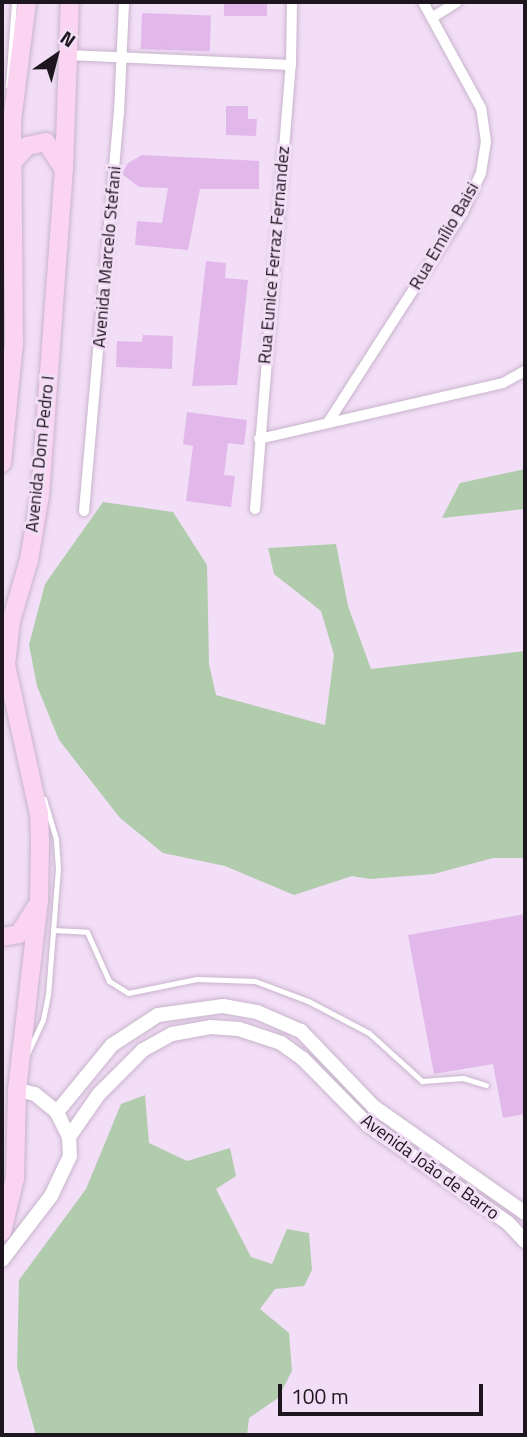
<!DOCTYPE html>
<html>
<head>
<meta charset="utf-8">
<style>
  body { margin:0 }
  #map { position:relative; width:527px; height:1437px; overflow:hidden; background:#f2def6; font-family:"Titillium Web",sans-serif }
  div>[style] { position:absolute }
  .green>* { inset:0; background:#b1ccad }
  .building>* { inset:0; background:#e2b8eb; transform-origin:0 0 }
  .roads { filter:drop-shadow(0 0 2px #c8b4cc) drop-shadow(0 0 2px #c8b4cc) }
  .service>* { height:5px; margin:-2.5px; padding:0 2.5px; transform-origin:2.5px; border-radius:2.5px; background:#fff }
  .minor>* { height:10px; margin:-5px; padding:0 5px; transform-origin:5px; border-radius:5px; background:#fff }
  .tertiary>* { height:14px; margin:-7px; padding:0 7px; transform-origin:7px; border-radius:7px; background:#fff }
  .primary>* { height:18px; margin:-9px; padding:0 9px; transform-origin:9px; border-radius:9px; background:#fbd4f2 }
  span { translate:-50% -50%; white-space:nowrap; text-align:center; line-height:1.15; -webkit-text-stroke:6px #f2def6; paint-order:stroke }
  .street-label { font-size:18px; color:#1e161f }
  .frame { position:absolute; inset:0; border:4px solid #1e161f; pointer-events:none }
  .north { position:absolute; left:21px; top:21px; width:70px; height:70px; -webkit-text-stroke:5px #f2def6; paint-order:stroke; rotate:35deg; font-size:19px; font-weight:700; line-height:28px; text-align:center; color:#1e161f }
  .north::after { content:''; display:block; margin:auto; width:24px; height:32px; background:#1e161f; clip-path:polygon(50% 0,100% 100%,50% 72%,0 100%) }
  .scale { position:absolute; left:278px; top:1384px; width:205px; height:32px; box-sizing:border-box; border:4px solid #1e161f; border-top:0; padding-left:9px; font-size:21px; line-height:24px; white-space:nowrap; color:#1e161f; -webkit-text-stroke:5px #f2def6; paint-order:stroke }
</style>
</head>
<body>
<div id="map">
  <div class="green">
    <div style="clip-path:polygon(525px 469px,525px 509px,442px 518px,460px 483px)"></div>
    <div style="clip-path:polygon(103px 502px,173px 512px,207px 565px,209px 664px,216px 695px,325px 725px,334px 655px,321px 611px,274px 574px,268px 548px,336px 544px,348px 606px,371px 669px,525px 651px,525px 858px,493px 858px,434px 874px,370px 879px,352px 876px,294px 895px,225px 866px,163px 853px,120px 818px,59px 740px,37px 686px,29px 645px,45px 584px)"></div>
    <div style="clip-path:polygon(145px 1095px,149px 1143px,187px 1161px,230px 1148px,236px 1176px,216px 1189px,251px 1257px,272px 1264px,287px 1229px,309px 1233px,312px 1270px,304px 1286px,275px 1289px,260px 1309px,289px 1333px,292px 1371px,278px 1398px,249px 1418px,247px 1435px,36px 1435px,17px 1367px,19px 1280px,86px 1189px,121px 1104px)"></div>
  </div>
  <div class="building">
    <div style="left:224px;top:2px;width:43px;height:14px"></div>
    <div style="left:142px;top:13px;width:69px;height:36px;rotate:2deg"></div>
    <div style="clip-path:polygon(226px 106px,248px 106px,248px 119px,257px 119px,256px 136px,226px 135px)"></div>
    <div style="clip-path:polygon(142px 155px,259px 161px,259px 189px,200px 189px,188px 250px,135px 245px,137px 221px,162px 223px,168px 188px,139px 187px,122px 174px,128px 163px)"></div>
    <div style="clip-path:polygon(206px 261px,226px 263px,225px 278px,248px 280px,237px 385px,192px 386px)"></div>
    <div style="clip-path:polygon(143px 335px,173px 336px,172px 369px,116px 367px,117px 341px,142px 342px)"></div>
    <div style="clip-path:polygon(187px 412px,247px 420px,244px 445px,228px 443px,224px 475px,235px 476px,231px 507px,186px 501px,193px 446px,183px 444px)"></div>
    <div style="clip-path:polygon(525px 914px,525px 1114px,503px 1118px,493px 1064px,434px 1074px,408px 935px)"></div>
  </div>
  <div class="roads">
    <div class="service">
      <div style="left:8px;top:86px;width:84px;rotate:-85.9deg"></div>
      <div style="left:53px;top:930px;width:34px;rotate:3deg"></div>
      <div style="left:87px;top:932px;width:54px;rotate:65.8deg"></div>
      <div style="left:109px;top:981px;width:22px;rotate:32deg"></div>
      <div style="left:128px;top:993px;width:70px;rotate:-11.5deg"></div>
      <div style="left:197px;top:979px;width:58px;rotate:2deg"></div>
      <div style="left:255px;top:981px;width:57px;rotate:20.7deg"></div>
      <div style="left:308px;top:1001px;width:69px;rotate:27.7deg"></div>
      <div style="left:369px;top:1033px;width:72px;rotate:42.2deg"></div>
      <div style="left:422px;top:1081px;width:41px;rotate:-4.2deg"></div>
      <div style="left:463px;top:1078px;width:24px;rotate:17deg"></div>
      <div style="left:28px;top:1052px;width:35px;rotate:-65deg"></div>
      <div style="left:43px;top:1020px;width:25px;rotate:-79deg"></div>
      <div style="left:48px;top:995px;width:126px;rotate:-85.5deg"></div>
      <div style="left:58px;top:869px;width:30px;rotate:-94deg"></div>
      <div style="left:56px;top:839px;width:42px;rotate:-106.7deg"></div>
    </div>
    <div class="minor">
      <div style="left:433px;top:17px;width:28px;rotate:-32deg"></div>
      <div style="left:68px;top:55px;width:223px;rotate:2.6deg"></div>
      <div style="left:329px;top:421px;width:248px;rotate:-57.3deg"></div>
      <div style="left:463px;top:212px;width:43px;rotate:-65.2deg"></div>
      <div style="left:481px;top:173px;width:31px;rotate:-81deg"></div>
      <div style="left:486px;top:142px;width:34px;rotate:-98deg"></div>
      <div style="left:481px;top:108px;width:121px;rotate:-118.7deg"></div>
      <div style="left:259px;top:439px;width:250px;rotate:-12.9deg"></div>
      <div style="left:503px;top:383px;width:25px;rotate:-29deg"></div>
      <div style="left:255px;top:509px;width:445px;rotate:-85.4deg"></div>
      <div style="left:291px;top:65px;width:63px;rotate:-89.1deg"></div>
      <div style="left:84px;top:511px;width:400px;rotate:-85deg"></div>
      <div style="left:119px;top:113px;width:111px;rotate:-87.4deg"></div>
    </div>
    <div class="tertiary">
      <div style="left:57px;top:1112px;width:87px;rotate:-50.6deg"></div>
      <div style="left:112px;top:1045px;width:55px;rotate:-33.1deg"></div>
      <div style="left:158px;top:1015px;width:66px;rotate:-7.9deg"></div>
      <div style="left:223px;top:1006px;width:35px;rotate:10deg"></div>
      <div style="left:257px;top:1012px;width:48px;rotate:23.4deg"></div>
      <div style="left:301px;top:1031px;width:105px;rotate:46.2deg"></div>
      <div style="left:374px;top:1107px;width:184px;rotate:35.1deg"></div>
      <div style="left:69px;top:1137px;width:52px;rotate:-55.1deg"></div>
      <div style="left:99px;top:1094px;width:62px;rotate:-45deg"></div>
      <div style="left:143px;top:1050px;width:33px;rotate:-29deg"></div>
      <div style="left:172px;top:1034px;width:39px;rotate:-10deg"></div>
      <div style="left:210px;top:1027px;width:29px;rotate:4deg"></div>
      <div style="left:239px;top:1029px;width:44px;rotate:18.4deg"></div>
      <div style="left:281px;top:1043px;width:27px;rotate:36deg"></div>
      <div style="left:303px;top:1059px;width:93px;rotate:45.4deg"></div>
      <div style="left:368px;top:1125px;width:171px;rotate:35deg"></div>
      <div style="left:508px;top:1223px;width:25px;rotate:47deg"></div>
      <div style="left:2px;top:1260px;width:81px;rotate:-52.6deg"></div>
      <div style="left:51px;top:1196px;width:44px;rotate:-64.6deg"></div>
      <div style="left:70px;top:1156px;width:19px;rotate:-93deg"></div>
      <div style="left:69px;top:1137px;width:28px;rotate:-116deg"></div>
      <div style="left:57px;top:1112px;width:28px;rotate:-141deg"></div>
      <div style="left:35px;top:1094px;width:18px;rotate:-167deg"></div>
    </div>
    <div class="primary">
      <div style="left:13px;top:162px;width:21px;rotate:-49deg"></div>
      <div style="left:27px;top:146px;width:19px;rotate:-12deg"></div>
      <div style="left:46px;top:142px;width:30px;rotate:57deg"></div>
      <div style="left:2px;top:463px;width:122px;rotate:-84.3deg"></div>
      <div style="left:14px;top:342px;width:221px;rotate:-90.5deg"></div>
      <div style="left:12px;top:121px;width:120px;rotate:-82.8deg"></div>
      <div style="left:2px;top:937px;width:17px;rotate:-10deg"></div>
      <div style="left:19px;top:934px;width:31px;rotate:-58deg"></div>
      <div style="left:2px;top:1232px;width:56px;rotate:-76.5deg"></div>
      <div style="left:15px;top:1178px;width:88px;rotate:-88.7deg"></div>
      <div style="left:17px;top:1090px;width:192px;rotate:-83.4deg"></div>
      <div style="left:39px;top:899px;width:58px;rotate:-89deg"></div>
      <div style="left:40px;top:841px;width:27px;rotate:-92deg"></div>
      <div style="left:39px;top:814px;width:153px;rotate:-102.5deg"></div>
      <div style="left:6px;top:665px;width:44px;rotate:-83.5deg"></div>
      <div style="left:11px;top:621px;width:64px;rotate:-73.6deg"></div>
      <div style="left:29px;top:560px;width:66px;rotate:-80.4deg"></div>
      <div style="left:40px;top:495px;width:326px;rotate:-85.8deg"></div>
      <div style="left:64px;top:170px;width:168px;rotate:-88deg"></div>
    </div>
  </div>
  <div class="street-label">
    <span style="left:444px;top:236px;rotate:-60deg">Rua Emílio Baisi</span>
    <span style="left:274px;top:255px;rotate:-85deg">Rua Eunice Ferraz Fernandez</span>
    <span style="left:107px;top:257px;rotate:-85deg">Avenida Marcelo Stefani</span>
    <span style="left:40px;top:454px;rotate:-84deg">Avenida Dom Pedro I</span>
    <span style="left:430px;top:1167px;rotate:36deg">Avenida João de Barro</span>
  </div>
  <div class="frame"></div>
  <div class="north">N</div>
  <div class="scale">100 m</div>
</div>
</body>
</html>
